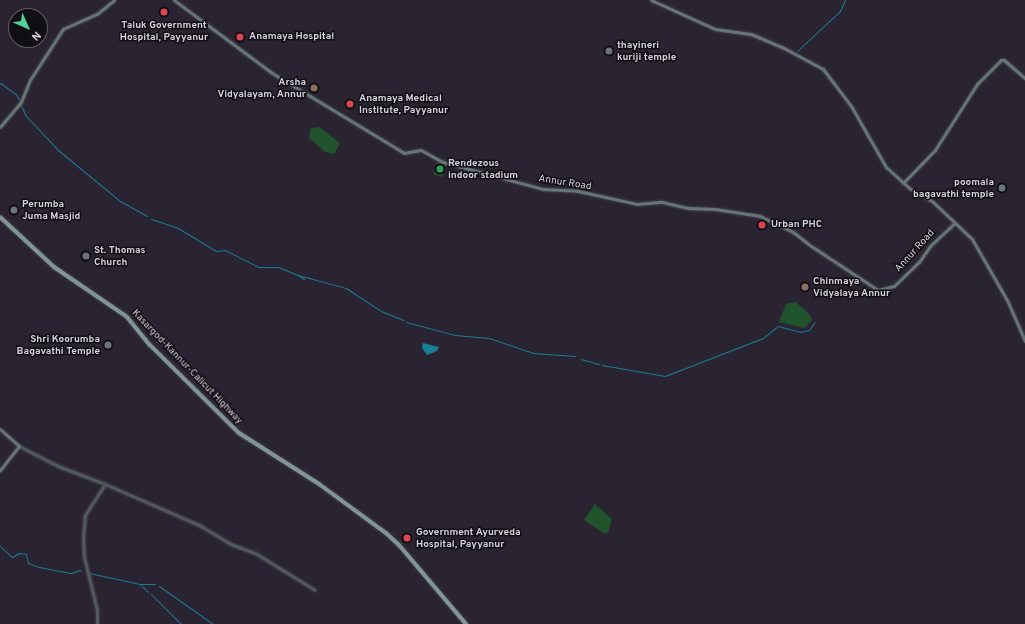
<!DOCTYPE html>
<html>
<head>
<meta charset="utf-8">
<style>
  body { margin:0 }
  #map { position:relative; width:1025px; height:624px; overflow:hidden; background:#2a2432; font-family:Overpass,sans-serif }
  div>[style] { position:absolute }
  .green>* { inset:0; background:#21542d; transform-origin:0 0 }
  .water>* { inset:0; background:#197d97 }
  .stream>* { height:1px; margin:-0.5px; padding:0 0.5px; transform-origin:0.5px; border-radius:0.5px; background:#197d97 }
  .roads { filter:drop-shadow(0 0 1px #45404d) drop-shadow(0 0 1px #45404d) }
  .tertiary>* { height:3px; margin:-1.5px; padding:0 1.5px; transform-origin:1.5px; border-radius:1.5px; background:#505a5a }
  .secondary>* { height:3px; margin:-1.5px; padding:0 1.5px; transform-origin:1.5px; border-radius:1.5px; background:#667676 }
  .trunk>* { height:4px; margin:-2px; padding:0 2px; transform-origin:2px; border-radius:2px; background:#809696 }
  .dots>* { width:11px; height:11px; translate:-50% -50%; box-sizing:border-box; border:2px solid #110f15; border-radius:50% }
  span { translate:-50% -50%; white-space:nowrap; text-align:center; line-height:1.15; -webkit-text-stroke:3px #110f15; paint-order:stroke }
  .poi-label { font-size:10px; color:#d4d1da; font-weight:700 }
  .left { translate:0 -50%; text-align:left }
  .right { translate:-100% -50%; text-align:right }
  .street-label { font-size:10px; color:#d4d1da }
  .north { position:absolute; left:8px; top:8px; width:40px; height:40px; box-sizing:border-box; background:#110f15; border:1px solid #5f5d64; border-radius:50%; rotate:135deg; font-size:11px; font-weight:700; line-height:16px; text-align:center; color:#d4d1da }
  .north::after { content:''; display:block; margin:auto; width:14px; height:18px; background:#50d398; clip-path:polygon(50% 0,100% 100%,50% 72%,0 100%) }
</style>
</head>
<body>
<div id="map">
  <div class="green">
    <div style="clip-path:polygon(319px 127px,340px 143px,334px 154px,325px 152px,309px 138px,311px 128px)"></div>
    <div style="left:438px;top:161px;width:9px;height:14px;rotate:18deg"></div>
    <div style="clip-path:polygon(796px 302px,810px 315px,812px 320px,804px 328px,779px 322px,786px 304px)"></div>
    <div style="clip-path:polygon(595px 504px,612px 519px,608px 532px,605px 534px,584px 520px)"></div>
  </div>
  <div class="water">
    <div style="clip-path:polygon(423px 343px,439px 347px,437px 351px,427px 355px,422px 348px)"></div>
  </div>
  <div class="stream">
    <div style="left:797px;top:51px;width:59px;rotate:-42.9deg"></div>
    <div style="left:840px;top:11px;width:12px;rotate:-66deg"></div>
    <div style="left:0;top:83px;width:19px;rotate:35deg"></div>
    <div style="left:16px;top:94px;width:9px;rotate:63deg"></div>
    <div style="left:21px;top:105px;width:12px;rotate:66deg"></div>
    <div style="left:26px;top:116px;width:47px;rotate:46.7deg"></div>
    <div style="left:58px;top:150px;width:80px;rotate:39.4deg"></div>
    <div style="left:120px;top:201px;width:31px;rotate:29deg"></div>
    <div style="left:151px;top:219px;width:28px;rotate:18deg"></div>
    <div style="left:178px;top:228px;width:44px;rotate:31.2deg"></div>
    <div style="left:216px;top:251px;width:9px;rotate:-6deg"></div>
    <div style="left:225px;top:250px;width:37px;rotate:27deg"></div>
    <div style="left:258px;top:267px;width:20px"></div>
    <div style="left:278px;top:267px;width:22px;rotate:22deg"></div>
    <div style="left:304px;top:279px;width:7px;rotate:-146deg"></div>
    <div style="left:298px;top:275px;width:50px;rotate:15.2deg"></div>
    <div style="left:346px;top:288px;width:42px;rotate:33.3deg"></div>
    <div style="left:381px;top:311px;width:24px;rotate:22deg"></div>
    <div style="left:406px;top:322px;width:51px;rotate:14.9deg"></div>
    <div style="left:455px;top:335px;width:34px;rotate:5deg"></div>
    <div style="left:489px;top:338px;width:46px;rotate:18.8deg"></div>
    <div style="left:533px;top:353px;width:42px;rotate:4.1deg"></div>
    <div style="left:581px;top:359px;width:19px;rotate:16deg"></div>
    <div style="left:602px;top:365px;width:64px;rotate:9.9deg"></div>
    <div style="left:665px;top:376px;width:105px;rotate:-21.2deg"></div>
    <div style="left:763px;top:338px;width:19px;rotate:-39deg"></div>
    <div style="left:778px;top:326px;width:23px;rotate:15deg"></div>
    <div style="left:800px;top:332px;width:9px;rotate:-13deg"></div>
    <div style="left:809px;top:330px;width:9px;rotate:-54deg"></div>
    <div style="left:0;top:546px;width:16px;rotate:43deg"></div>
    <div style="left:12px;top:557px;width:8px;rotate:-30deg"></div>
    <div style="left:19px;top:553px;width:7px;rotate:8deg"></div>
    <div style="left:26px;top:554px;width:9px;rotate:77deg"></div>
    <div style="left:28px;top:563px;width:12px;rotate:20deg"></div>
    <div style="left:39px;top:567px;width:33px;rotate:11deg"></div>
    <div style="left:71px;top:573px;width:10px;rotate:-17deg"></div>
    <div style="left:89px;top:573px;width:52px;rotate:12.2deg"></div>
    <div style="left:140px;top:584px;width:11px;rotate:45deg"></div>
    <div style="left:141px;top:584px;width:14px"></div>
    <div style="left:159px;top:586px;width:66px;rotate:35.1deg"></div>
    <div style="left:151px;top:594px;width:42px;rotate:45deg"></div>
  </div>
  <div class="roads">
    <div class="tertiary">
      <div style="left:19px;top:446px;width:44px;rotate:27.1deg"></div>
      <div style="left:58px;top:466px;width:50px;rotate:21deg"></div>
      <div style="left:105px;top:484px;width:37px;rotate:123deg"></div>
      <div style="left:85px;top:515px;width:23px;rotate:95deg"></div>
      <div style="left:83px;top:538px;width:19px;rotate:87deg"></div>
      <div style="left:84px;top:557px;width:55px;rotate:76.2deg"></div>
      <div style="left:97px;top:610px;width:14px;rotate:90deg"></div>
      <div style="left:105px;top:484px;width:103px;rotate:23.6deg"></div>
      <div style="left:199px;top:525px;width:37px;rotate:31deg"></div>
      <div style="left:231px;top:544px;width:26px;rotate:21deg"></div>
      <div style="left:255px;top:553px;width:70px;rotate:31.7deg"></div>
    </div>
    <div class="secondary">
      <div style="left:174px;top:0;width:122px;rotate:36.7deg"></div>
      <div style="left:272px;top:73px;width:154px;rotate:31.2deg"></div>
      <div style="left:404px;top:153px;width:17px;rotate:-10deg"></div>
      <div style="left:421px;top:150px;width:25px;rotate:29deg"></div>
      <div style="left:443px;top:162px;width:104px;rotate:15.1deg"></div>
      <div style="left:543px;top:189px;width:35px;rotate:3deg"></div>
      <div style="left:578px;top:191px;width:60px;rotate:12.4deg"></div>
      <div style="left:637px;top:204px;width:25px;rotate:-5deg"></div>
      <div style="left:662px;top:202px;width:26px;rotate:13deg"></div>
      <div style="left:687px;top:208px;width:28px;rotate:2deg"></div>
      <div style="left:715px;top:209px;width:46px;rotate:8.8deg"></div>
      <div style="left:760px;top:216px;width:37px;rotate:26deg"></div>
      <div style="left:793px;top:232px;width:23px;rotate:38deg"></div>
      <div style="left:811px;top:246px;width:80px;rotate:33.3deg"></div>
      <div style="left:878px;top:290px;width:16px;rotate:-14deg"></div>
      <div style="left:894px;top:286px;width:35px;rotate:-44deg"></div>
      <div style="left:919px;top:262px;width:19px;rotate:-55deg"></div>
      <div style="left:930px;top:246px;width:34px;rotate:-43deg"></div>
      <div style="left:651px;top:0;width:70px;rotate:24.4deg"></div>
      <div style="left:715px;top:29px;width:36px;rotate:8deg"></div>
      <div style="left:751px;top:34px;width:34px;rotate:23deg"></div>
      <div style="left:782px;top:47px;width:47px;rotate:28.2deg"></div>
      <div style="left:823px;top:69px;width:46px;rotate:52.9deg"></div>
      <div style="left:851px;top:106px;width:70px;rotate:60.2deg"></div>
      <div style="left:886px;top:167px;width:31px;rotate:42deg"></div>
      <div style="left:909px;top:188px;width:28px;rotate:30deg"></div>
      <div style="left:933px;top:202px;width:54px;rotate:43.5deg"></div>
      <div style="left:972px;top:239px;width:70px;rotate:60.2deg"></div>
      <div style="left:1007px;top:300px;width:45px;rotate:66.3deg"></div>
      <div style="left:0;top:127px;width:33px;rotate:-50deg"></div>
      <div style="left:21px;top:102px;width:24px;rotate:-68deg"></div>
      <div style="left:30px;top:80px;width:61px;rotate:-57.1deg"></div>
      <div style="left:63px;top:29px;width:37px;rotate:-24deg"></div>
      <div style="left:97px;top:14px;width:22px;rotate:-39deg"></div>
      <div style="left:903px;top:183px;width:46px;rotate:-45.9deg"></div>
      <div style="left:935px;top:150px;width:78px;rotate:-57.5deg"></div>
      <div style="left:977px;top:84px;width:34px;rotate:-45deg"></div>
      <div style="left:1001px;top:60px;width:3px"></div>
      <div style="left:1004px;top:60px;width:28px;rotate:41deg"></div>
      <div style="left:0;top:429px;width:25px;rotate:42deg"></div>
      <div style="left:19px;top:446px;width:31px;rotate:128deg"></div>
    </div>
    <div class="trunk">
      <div style="left:0;top:217px;width:74px;rotate:42.8deg"></div>
      <div style="left:54px;top:267px;width:88px;rotate:34.4deg"></div>
      <div style="left:127px;top:317px;width:36px;rotate:51deg"></div>
      <div style="left:150px;top:345px;width:125px;rotate:44.7deg"></div>
      <div style="left:239px;top:433px;width:95px;rotate:32.5deg"></div>
      <div style="left:319px;top:484px;width:83px;rotate:36.2deg"></div>
      <div style="left:386px;top:533px;width:18px;rotate:43deg"></div>
      <div style="left:399px;top:545px;width:104px;rotate:49.7deg"></div>
    </div>
  </div>
  <div class="dots">
    <div style="left:164px;top:12px;background:#e0444e"></div>
    <div style="left:240px;top:37px;background:#e0444e"></div>
    <div style="left:609px;top:51px;background:#6b7280"></div>
    <div style="left:314px;top:88px;background:#8d6e63"></div>
    <div style="left:350px;top:104px;background:#e0444e"></div>
    <div style="left:440px;top:169px;background:#2e9e5b"></div>
    <div style="left:1002px;top:188px;background:#6b7280"></div>
    <div style="left:14px;top:210px;background:#6b7280"></div>
    <div style="left:762px;top:225px;background:#e0444e"></div>
    <div style="left:86px;top:256px;background:#6b7280"></div>
    <div style="left:805px;top:287px;background:#8d6e63"></div>
    <div style="left:108px;top:345px;background:#6b7280"></div>
    <div style="left:407px;top:538px;background:#e0444e"></div>
  </div>
  <div class="poi-label">
    <span style="left:164px;top:31px">Taluk Government<br>Hospital, Payyanur</span>
    <span class="left" style="left:249px;top:37px">Anamaya Hospital</span>
    <span class="left" style="left:617px;top:51px">thayineri<br>kuriji temple</span>
    <span class="right" style="left:306px;top:88px">Arsha<br>Vidyalayam, Annur</span>
    <span class="left" style="left:359px;top:104px">Anamaya Medical<br>Institute, Payyanur</span>
    <span class="left" style="left:448px;top:169px">Rendezous<br>indoor stadium</span>
    <span class="right" style="left:994px;top:188px">poomala<br>bagavathi temple</span>
    <span class="left" style="left:22px;top:210px">Perumba<br>Juma Masjid</span>
    <span class="left" style="left:771px;top:225px">Urban PHC</span>
    <span class="left" style="left:94px;top:256px">St. Thomas<br>Church</span>
    <span class="left" style="left:813px;top:287px">Chinmaya<br>Vidyalaya Annur</span>
    <span class="right" style="left:100px;top:345px">Shri Koorumba<br>Bagavathi Temple</span>
    <span class="left" style="left:416px;top:538px">Government Ayurveda<br>Hospital, Payyanur</span>
  </div>
  <div class="street-label">
    <span style="left:565px;top:183px;rotate:9deg">Annur Road</span>
    <span style="left:915px;top:251px;rotate:-48deg">Annur Road</span>
    <span style="left:187px;top:367px;rotate:46deg">Kasargod-Kannur-Calicut Highway</span>
  </div>
  <div class="north">N</div>
</div>
</body>
</html>
